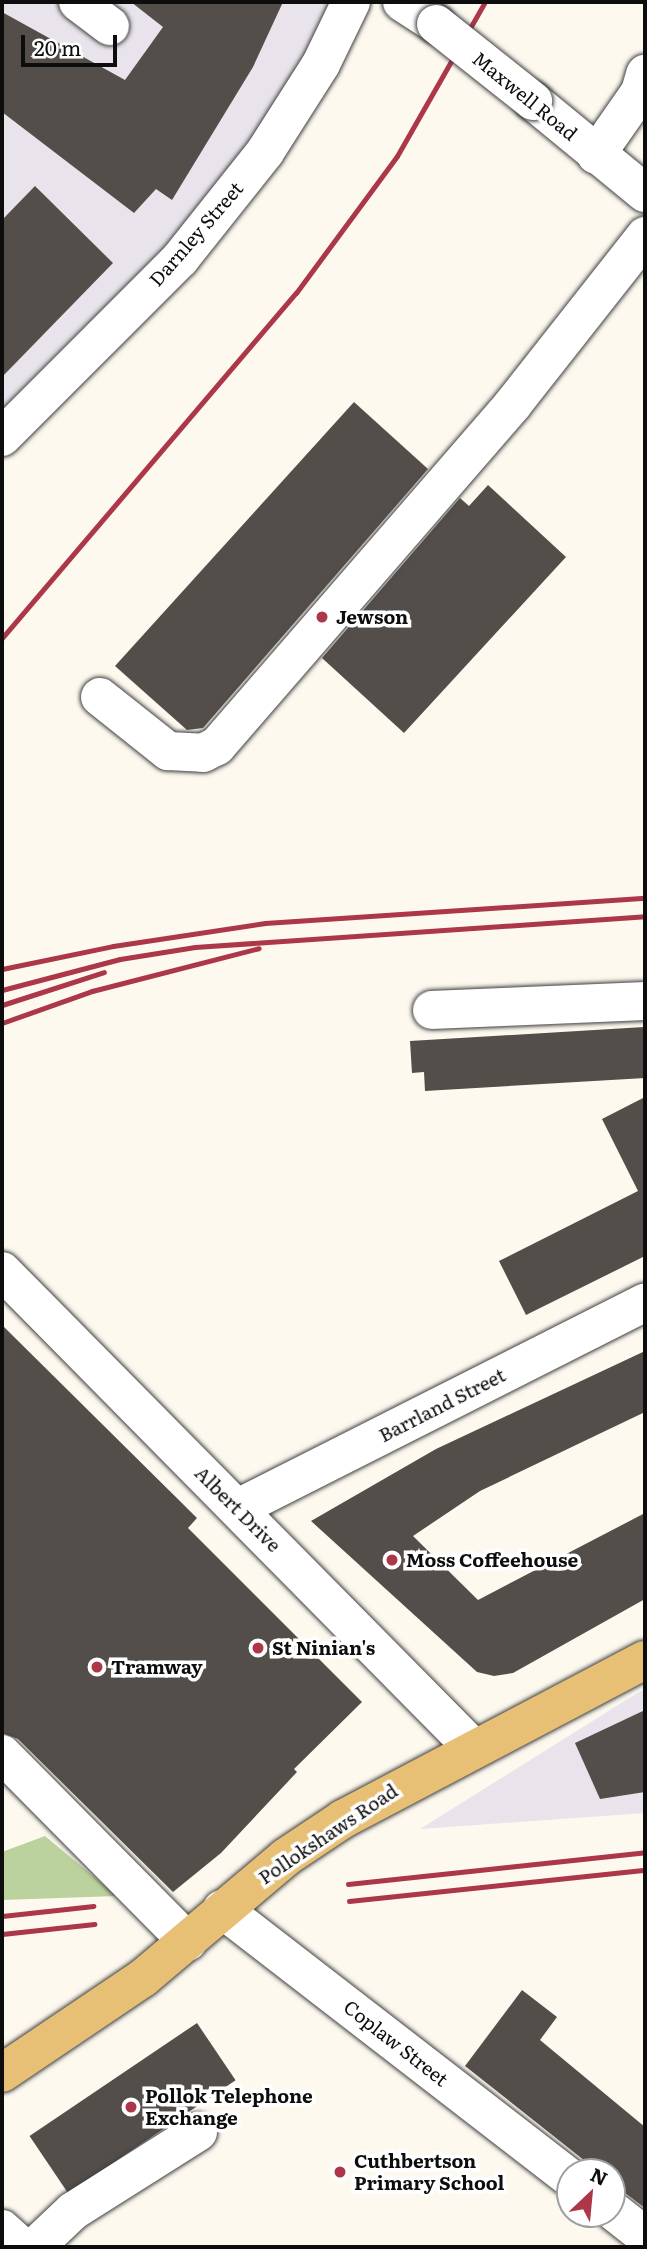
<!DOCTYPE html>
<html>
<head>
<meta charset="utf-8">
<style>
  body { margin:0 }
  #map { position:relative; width:647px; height:2249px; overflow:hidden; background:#fdf9ef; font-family:Literata,serif }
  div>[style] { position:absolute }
  .industrial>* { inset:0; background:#e9e3eb }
  .forest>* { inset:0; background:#bbd29e }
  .building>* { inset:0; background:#544e4b; transform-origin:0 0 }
  .roads { filter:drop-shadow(0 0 2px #404040) drop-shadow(0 0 2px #404040) }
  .minor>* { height:38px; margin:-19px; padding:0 19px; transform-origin:19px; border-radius:19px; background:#fff }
  .major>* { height:38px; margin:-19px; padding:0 19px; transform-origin:19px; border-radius:19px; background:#e7c075 }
  .rail>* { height:5px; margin:-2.5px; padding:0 2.5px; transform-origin:2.5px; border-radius:2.5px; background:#ac3748 }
  .bridges { filter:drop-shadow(0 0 2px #404040) drop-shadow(0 0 2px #404040) }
  .minor-bridge>* { height:38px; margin:-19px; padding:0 19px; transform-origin:19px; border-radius:19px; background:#fff }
  .dots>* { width:19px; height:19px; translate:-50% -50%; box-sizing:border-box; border:4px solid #fff; border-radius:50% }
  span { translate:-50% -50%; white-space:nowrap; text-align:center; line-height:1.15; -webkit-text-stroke:7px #fff; paint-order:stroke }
  .street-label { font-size:19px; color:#0d0d0d }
  .poi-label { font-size:19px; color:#0d0d0d; font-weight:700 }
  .left { translate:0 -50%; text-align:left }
  .frame { position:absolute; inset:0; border:4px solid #0d0d0d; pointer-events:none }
  .north { position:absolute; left:556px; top:2158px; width:70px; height:70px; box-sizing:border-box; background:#fff; border:2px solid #9e9e9e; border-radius:50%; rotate:26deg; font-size:19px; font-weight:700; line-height:28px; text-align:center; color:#0d0d0d }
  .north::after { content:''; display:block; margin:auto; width:24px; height:32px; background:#ac3748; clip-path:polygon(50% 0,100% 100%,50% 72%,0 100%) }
  .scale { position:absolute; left:21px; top:35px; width:96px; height:32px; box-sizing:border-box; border:4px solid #0d0d0d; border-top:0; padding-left:9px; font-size:21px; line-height:24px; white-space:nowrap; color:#0d0d0d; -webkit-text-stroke:5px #fff; paint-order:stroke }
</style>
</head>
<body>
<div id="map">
  <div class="industrial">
    <div style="clip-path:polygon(2px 2px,339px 2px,265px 150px,2px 415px)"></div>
    <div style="clip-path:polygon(645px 1689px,645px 1813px,420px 1829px,626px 1700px)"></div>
  </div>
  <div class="forest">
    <div style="clip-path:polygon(45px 1836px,117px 1896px,2px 1900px,2px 1852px)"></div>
  </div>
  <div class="building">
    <div style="clip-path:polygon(131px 2px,283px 2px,253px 67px,172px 200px,156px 189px,134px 213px,2px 112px,2px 12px,125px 80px,163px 27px)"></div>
    <div style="clip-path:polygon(35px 186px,113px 263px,2px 377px,2px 220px)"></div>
    <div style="clip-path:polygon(354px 402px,428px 469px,203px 728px,187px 730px,115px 666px)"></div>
    <div style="clip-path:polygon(488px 485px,566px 557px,404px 733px,322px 658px,460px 498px,469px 506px)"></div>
    <div style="clip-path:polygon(644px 1027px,645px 1078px,425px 1091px,424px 1072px,412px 1073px,410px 1041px)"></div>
    <div style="clip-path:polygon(645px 1097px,645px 1256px,526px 1315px,499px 1261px,638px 1191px,602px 1119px)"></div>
    <div style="clip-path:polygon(2px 1325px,197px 1518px,188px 1528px,362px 1702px,294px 1769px,297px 1772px,221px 1853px,173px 1892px,18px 1739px,2px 1733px)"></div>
    <div style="clip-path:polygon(645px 1351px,645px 1412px,480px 1491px,413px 1536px,478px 1600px,645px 1513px,645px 1599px,513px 1673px,494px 1676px,477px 1672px,311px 1521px,436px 1449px)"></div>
    <div style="clip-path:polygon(645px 1710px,645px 1792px,600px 1799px,575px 1743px)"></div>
    <div style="clip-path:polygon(522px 1990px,557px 2017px,540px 2040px,645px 2127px,645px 2208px,612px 2183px,612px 2172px,599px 2172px,465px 2066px)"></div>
    <div style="left:197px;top:2023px;width:69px;height:202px;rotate:56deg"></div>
  </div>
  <div class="roads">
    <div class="minor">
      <div style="left:78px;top:2px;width:40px;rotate:37deg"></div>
      <div style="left:402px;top:2px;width:40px;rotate:32.9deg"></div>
      <div style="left:533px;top:101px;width:145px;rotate:39.4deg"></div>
      <div style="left:596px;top:155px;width:77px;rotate:-55.1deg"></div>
      <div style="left:640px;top:92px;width:19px;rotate:-74deg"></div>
      <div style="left:2px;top:437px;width:252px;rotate:-45deg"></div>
      <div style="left:180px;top:259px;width:137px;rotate:-51.5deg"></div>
      <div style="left:265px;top:152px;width:104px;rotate:-57.5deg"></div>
      <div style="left:321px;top:64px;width:69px;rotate:-64.2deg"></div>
      <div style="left:100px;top:697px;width:87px;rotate:38.5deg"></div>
      <div style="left:168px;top:751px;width:35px;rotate:3deg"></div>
      <div style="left:203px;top:753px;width:16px;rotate:-27deg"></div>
      <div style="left:217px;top:746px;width:452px;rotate:-49.1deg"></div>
      <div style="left:513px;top:404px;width:214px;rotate:-51.8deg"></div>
      <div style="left:432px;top:1010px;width:213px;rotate:-2.4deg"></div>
      <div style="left:2px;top:1271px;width:670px;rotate:45.36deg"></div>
      <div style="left:238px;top:1508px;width:456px;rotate:-26.8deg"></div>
      <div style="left:2px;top:1754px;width:264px;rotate:45.3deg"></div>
      <div style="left:222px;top:1909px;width:440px;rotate:37.7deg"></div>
      <div style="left:612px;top:2210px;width:42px;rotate:38.2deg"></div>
      <div style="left:2px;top:2229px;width:27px;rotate:42deg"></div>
      <div style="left:35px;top:2247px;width:52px;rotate:-43.5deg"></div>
      <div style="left:73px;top:2211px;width:148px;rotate:-32.3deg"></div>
    </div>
    <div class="major">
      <div style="left:2px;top:2073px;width:170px;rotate:-34deg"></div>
      <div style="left:143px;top:1978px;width:187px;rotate:-40.2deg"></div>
      <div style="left:286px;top:1857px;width:69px;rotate:-33.7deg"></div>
      <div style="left:343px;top:1819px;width:341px;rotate:-27.8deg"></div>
    </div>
  </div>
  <div class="rail">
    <div style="left:2px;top:638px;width:453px;rotate:-49.6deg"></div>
    <div style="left:296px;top:293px;width:170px;rotate:-53.6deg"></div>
    <div style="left:397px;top:156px;width:177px;rotate:-60.3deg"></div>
    <div style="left:2px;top:969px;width:113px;rotate:-11.7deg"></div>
    <div style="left:113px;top:946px;width:154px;rotate:-8.6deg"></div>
    <div style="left:265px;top:923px;width:381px;rotate:-3.8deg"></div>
    <div style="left:2px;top:990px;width:122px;rotate:-14.7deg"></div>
    <div style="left:120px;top:959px;width:76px;rotate:-9.1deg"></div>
    <div style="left:195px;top:947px;width:451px;rotate:-3.9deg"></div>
    <div style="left:2px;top:1005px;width:107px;rotate:-17.9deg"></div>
    <div style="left:2px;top:1023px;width:96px;rotate:-19.6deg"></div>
    <div style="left:92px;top:991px;width:172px;rotate:-14.4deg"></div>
    <div style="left:348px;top:1884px;width:299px;rotate:-6.1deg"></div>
    <div style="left:349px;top:1901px;width:298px;rotate:-6deg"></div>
    <div style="left:2px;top:1916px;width:92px;rotate:-6.3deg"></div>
    <div style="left:2px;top:1934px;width:93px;rotate:-6.2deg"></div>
  </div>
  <div class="bridges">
    <div class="minor-bridge">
      <div style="left:436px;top:24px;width:124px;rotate:38.4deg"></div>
    </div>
  </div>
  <div class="dots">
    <div style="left:322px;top:617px;background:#ac3748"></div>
    <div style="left:392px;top:1560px;background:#ac3748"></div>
    <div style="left:258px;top:1648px;background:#ac3748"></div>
    <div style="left:97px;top:1667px;background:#ac3748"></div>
    <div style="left:131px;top:2107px;background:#ac3748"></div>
    <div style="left:340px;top:2172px;background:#ac3748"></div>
  </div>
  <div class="street-label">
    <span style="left:525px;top:96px;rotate:39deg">Maxwell Road</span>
    <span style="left:196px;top:234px;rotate:-49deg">Darnley Street</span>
    <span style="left:442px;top:1405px;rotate:-27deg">Barrland Street</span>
    <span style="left:238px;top:1509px;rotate:45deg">Albert Drive</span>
    <span style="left:328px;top:1834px;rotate:-34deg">Pollokshaws Road</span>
    <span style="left:396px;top:2043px;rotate:38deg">Coplaw Street</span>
  </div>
  <div class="poi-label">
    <span class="left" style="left:336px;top:617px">Jewson</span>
    <span class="left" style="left:406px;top:1560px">Moss Coffeehouse</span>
    <span class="left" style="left:272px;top:1648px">St Ninian's</span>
    <span class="left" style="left:111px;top:1667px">Tramway</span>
    <span class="left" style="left:145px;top:2107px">Pollok Telephone<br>Exchange</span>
    <span class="left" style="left:354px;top:2172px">Cuthbertson<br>Primary School</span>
  </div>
  <div class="frame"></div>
  <div class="north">N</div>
  <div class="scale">20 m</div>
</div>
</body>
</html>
